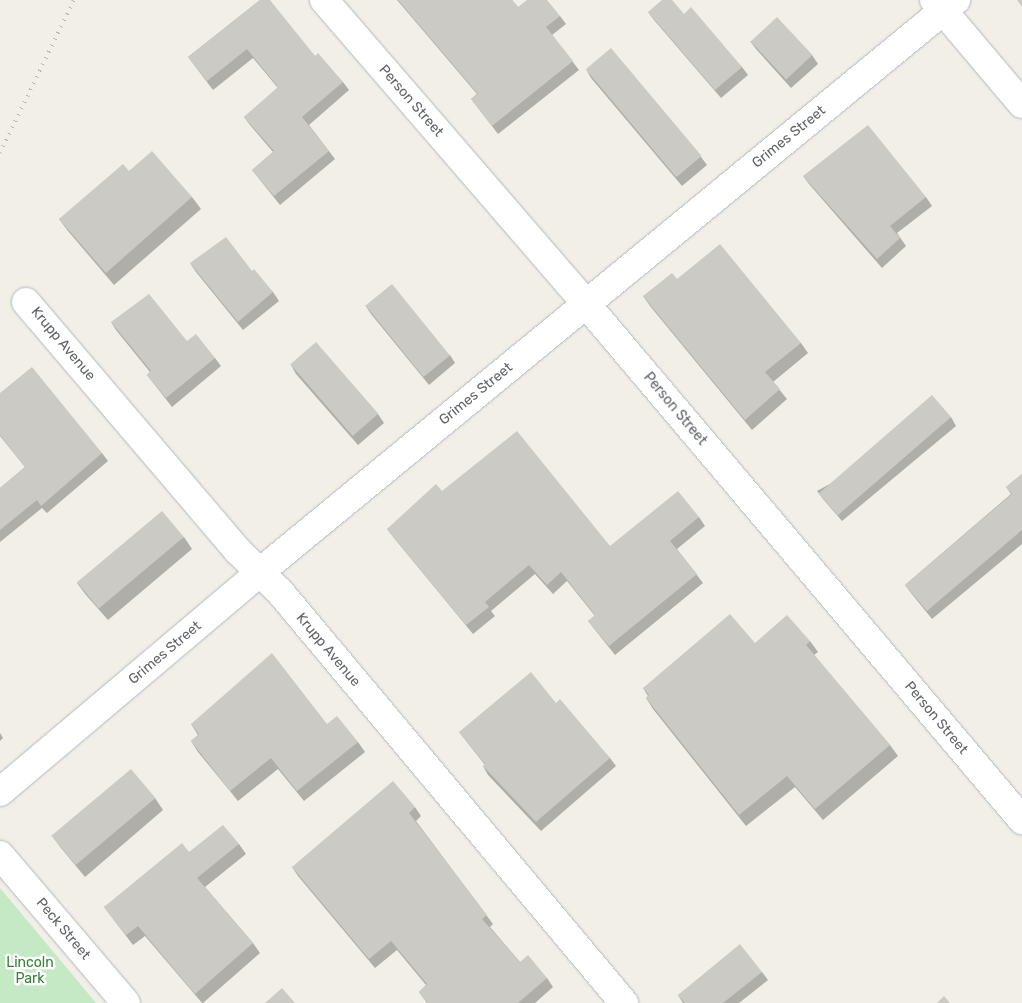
<!DOCTYPE html>
<html>
<head>
<meta charset="utf-8">
<style>
  body { margin:0 }
  #map { position:relative; width:1022px; height:1003px; overflow:hidden; background:#f1efe8; font-family:Rubik,sans-serif }
  div>[style] { position:absolute }
  .green>* { inset:0; background:#c5e8c5 }
  .roads { filter:drop-shadow(0 0 1px #b5b8bc) drop-shadow(0 0 1px #b5b8bc) }
  .minor>* { height:28px; margin:-14px; padding:0 14px; transform-origin:14px; border-radius:14px; background:#fff }
  .rail>* { height:4px; margin-top:-2px; transform-origin:0; background:repeating-linear-gradient(90deg,#b6b7b8 0 1px,transparent 0 7px) }
  .wall>* { inset:0; background:#afaea9 }
  .building>* { inset:0; background:#cccac5; transform-origin:0 0 }
  span { translate:-50% -50%; white-space:nowrap; text-align:center; line-height:1.15; -webkit-text-stroke:5px #fff; paint-order:stroke }
  .street-label { font-size:14px; color:#5f6368 }
  .park-label { font-size:14px; color:#348238 }
</style>
</head>
<body>
<div id="map">
  <div class="green">
    <div style="clip-path:polygon(0 888px,96px 1003px,0 1003px)"></div>
  </div>
  <div class="roads">
    <div class="minor">
      <div style="left:324px;top:0;width:401px;rotate:49.2deg"></div>
      <div style="left:586px;top:304px;width:676px;rotate:49.8deg"></div>
      <div style="left:934px;top:0;width:136px;rotate:49.8deg"></div>
      <div style="left:26px;top:302px;width:327px;rotate:49.6deg"></div>
      <div style="left:238px;top:551px;width:59px;rotate:44.3deg"></div>
      <div style="left:280px;top:592px;width:536px;rotate:50.07deg"></div>
      <div style="left:0;top:792px;width:341px;rotate:-40.2deg"></div>
      <div style="left:260px;top:572px;width:901px;rotate:-39.41deg"></div>
      <div style="left:0;top:855px;width:194px;rotate:49.6deg"></div>
    </div>
  </div>
  <div class="rail">
    <div style="left:0;top:153px;width:170px;rotate:-64.2deg"></div>
  </div>
  <div class="wall">
    <div style="clip-path:polygon(260px 0,315px 56px,343px 82px,349px 90px,309px 125px,335px 159px,280px 205px,252px 170px,273px 152px,250px 125px,244px 117px,278px 88px,253px 58px,213px 90px,188px 57px)"></div>
    <div style="clip-path:polygon(397px 0,512px 0,518px 7px,560px 16px,566px 24px,552px 35px,579px 70px,498px 134px,471px 99px,477px 94px)"></div>
    <div style="clip-path:polygon(648px 12px,684px 14px,742px 67px,748px 75px,721px 98px,654px 20px)"></div>
    <div style="clip-path:polygon(750px 41px,812px 55px,818px 64px,791px 88px,756px 49px)"></div>
    <div style="clip-path:polygon(586px 69px,701px 157px,707px 165px,682px 186px,591px 78px)"></div>
    <div style="clip-path:polygon(129px 171px,192px 197px,201px 209px,114px 285px,68px 231px,59px 219px)"></div>
    <div style="clip-path:polygon(803px 176px,926px 197px,932px 206px,897px 233px,906px 246px,882px 268px,809px 184px)"></div>
    <div style="clip-path:polygon(190px 263px,252px 271px,273px 292px,279px 301px,243px 330px,196px 272px)"></div>
    <div style="clip-path:polygon(677px 279px,801px 343px,808px 353px,773px 382px,787px 399px,752px 430px,650px 306px,643px 296px)"></div>
    <div style="clip-path:polygon(365px 305px,450px 355px,455px 363px,429px 385px,371px 314px)"></div>
    <div style="clip-path:polygon(111px 322px,187px 341px,215px 358px,221px 366px,172px 407px,147px 375px,150px 372px,116px 330px)"></div>
    <div style="clip-path:polygon(291px 365px,378px 414px,384px 423px,358px 445px,296px 374px)"></div>
    <div style="clip-path:polygon(0 393px,102px 453px,108px 461px,47px 513px,42px 508px,0 542px,0 488px,25px 467px,0 436px)"></div>
    <div style="clip-path:polygon(951px 417px,956px 426px,842px 521px,823px 499px,817px 491px)"></div>
    <div style="clip-path:polygon(1022px 474px,1022px 544px,932px 619px,911px 593px,905px 585px,1011px 494px,1006px 487px)"></div>
    <div style="clip-path:polygon(442px 491px,610px 546px,699px 517px,705px 526px,677px 549px,703px 583px,615px 655px,588px 621px,595px 616px,567px 581px,553px 594px,535px 574px,491px 611px,495px 616px,473px 634px,394px 538px,387px 529px)"></div>
    <div style="clip-path:polygon(184px 537px,192px 549px,108px 620px,86px 595px,77px 583px)"></div>
    <div style="clip-path:polygon(810px 641px,818px 652px,814px 655px,890px 745px,898px 756px,823px 820px,795px 787px,746px 826px,653px 709px,646px 698px,648px 696px,643px 688px,755px 643px)"></div>
    <div style="clip-path:polygon(556px 703px,610px 758px,616px 766px,541px 831px,488px 775px,483px 766px,485px 765px,459px 732px)"></div>
    <div style="clip-path:polygon(191px 724px,327px 724px,358px 742px,365px 752px,304px 801px,278px 769px,238px 801px,198px 752px,191px 741px,198px 735px)"></div>
    <div style="clip-path:polygon(0 733px,3px 738px,0 741px)"></div>
    <div style="clip-path:polygon(155px 798px,163px 810px,85px 877px,61px 848px,52px 836px)"></div>
    <div style="clip-path:polygon(415px 807px,421px 816px,416px 821px,493px 924px,490px 927px,520px 962px,547px 978px,553px 987px,535px 1003px,427px 1003px,419px 992px,426px 985px,397px 950px,375px 968px,298px 876px,292px 867px)"></div>
    <div style="clip-path:polygon(239px 844px,246px 854px,205px 887px,253px 943px,260px 953px,203px 1003px,202px 1003px,145px 936px,133px 945px,104px 907px,189px 852px)"></div>
    <div style="clip-path:polygon(762px 972px,768px 980px,739px 1003px,683px 1003px,678px 995px)"></div>
  </div>
  <div class="building">
    <div style="clip-path:polygon(260px 0,270px 0,315px 56px,318px 53px,343px 82px,302px 117px,329px 151px,274px 196px,252px 170px,274px 151px,244px 117px,278px 87px,247px 49px,207px 81px,188px 57px)"></div>
    <div style="clip-path:polygon(398px 0,512px 0,518px 7px,527px 0,547px 0,560px 16px,546px 27px,573px 61px,492px 126px,471px 99px,478px 94px)"></div>
    <div style="clip-path:polygon(662px 0,672px 0,684px 14px,691px 7px,742px 67px,715px 90px,648px 12px)"></div>
    <div style="clip-path:polygon(1017px 0,1022px 0,1022px 7px)"></div>
    <div style="left:777px;top:17px;width:52px;height:36px;rotate:47deg"></div>
    <div style="left:611px;top:48px;width:141px;height:33px;rotate:50deg"></div>
    <div style="clip-path:polygon(868px 125px,926px 197px,890px 226px,900px 238px,877px 259px,803px 176px)"></div>
    <div style="clip-path:polygon(152px 151px,192px 197px,106px 273px,59px 219px,123px 164px,129px 171px)"></div>
    <div style="clip-path:polygon(226px 237px,252px 271px,254px 269px,273px 292px,238px 322px,190px 263px)"></div>
    <div style="clip-path:polygon(720px 244px,801px 343px,765px 372px,780px 389px,745px 420px,643px 296px,672px 273px,677px 279px)"></div>
    <div style="left:392px;top:284px;width:92px;height:34px;rotate:51deg"></div>
    <div style="clip-path:polygon(149px 294px,187px 341px,196px 334px,215px 358px,166px 398px,147px 375px,151px 371px,111px 322px)"></div>
    <div style="left:316px;top:342px;width:95px;height:34px;rotate:49deg"></div>
    <div style="clip-path:polygon(32px 367px,102px 453px,41px 506px,37px 500px,0 530px,0 488px,25px 467px,0 435px,0 393px)"></div>
    <div style="left:932px;top:395px;width:29px;height:150px;rotate:49deg"></div>
    <div style="clip-path:polygon(517px 431px,610px 546px,678px 491px,699px 517px,670px 541px,697px 574px,609px 646px,588px 621px,595px 615px,561px 572px,547px 585px,529px 565px,485px 602px,489px 607px,466px 625px,387px 529px,436px 484px,442px 491px)"></div>
    <div style="clip-path:polygon(1022px 474px,1022px 530px,927px 611px,905px 585px,1012px 494px,1006px 487px)"></div>
    <div style="left:162px;top:511px;width:34px;height:111px;rotate:50deg"></div>
    <div style="clip-path:polygon(730px 614px,755px 643px,787px 615px,810px 641px,806px 645px,890px 745px,815px 809px,787px 776px,739px 815px,646px 698px,649px 695px,643px 688px)"></div>
    <div style="clip-path:polygon(272px 653px,327px 724px,337px 716px,358px 742px,297px 791px,271px 758px,230px 791px,191px 741px,199px 734px,191px 724px)"></div>
    <div style="clip-path:polygon(531px 672px,556px 703px,560px 699px,610px 758px,536px 822px,483px 766px,485px 764px,459px 732px)"></div>
    <div style="left:131px;top:769px;width:38px;height:104px;rotate:50deg"></div>
    <div style="clip-path:polygon(393px 781px,415px 807px,409px 813px,487px 915px,482px 919px,520px 962px,528px 955px,547px 978px,518px 1003px,428px 1003px,419px 992px,427px 984px,391px 941px,369px 959px,292px 867px)"></div>
    <div style="clip-path:polygon(223px 825px,239px 844px,197px 878px,253px 943px,195px 994px,138px 926px,126px 935px,104px 907px,182px 843px,189px 852px)"></div>
    <div style="clip-path:polygon(740px 944px,762px 972px,723px 1003px,685px 1003px,678px 995px)"></div>
    <div style="clip-path:polygon(282px 988px,295px 1003px,265px 1003px)"></div>
    <div style="clip-path:polygon(944px 996px,950px 1003px,937px 1003px)"></div>
  </div>
  <div class="street-label">
    <span style="left:411px;top:101px;rotate:49deg">Person Street</span>
    <span style="left:789px;top:137px;rotate:-39deg">Grimes Street</span>
    <span style="left:63px;top:344px;rotate:50deg">Krupp Avenue</span>
    <span style="left:476px;top:394px;rotate:-39deg">Grimes Street</span>
    <span style="left:675px;top:409px;rotate:50deg">Person Street</span>
    <span style="left:328px;top:650px;rotate:50deg">Krupp Avenue</span>
    <span style="left:165px;top:653px;rotate:-40deg">Grimes Street</span>
    <span style="left:936px;top:718px;rotate:50deg">Person Street</span>
    <span style="left:63px;top:929px;rotate:50deg">Peck Street</span>
  </div>
  <div class="park-label">
    <span style="left:30px;top:971px">Lincoln<br>Park</span>
  </div>
</div>
</body>
</html>
